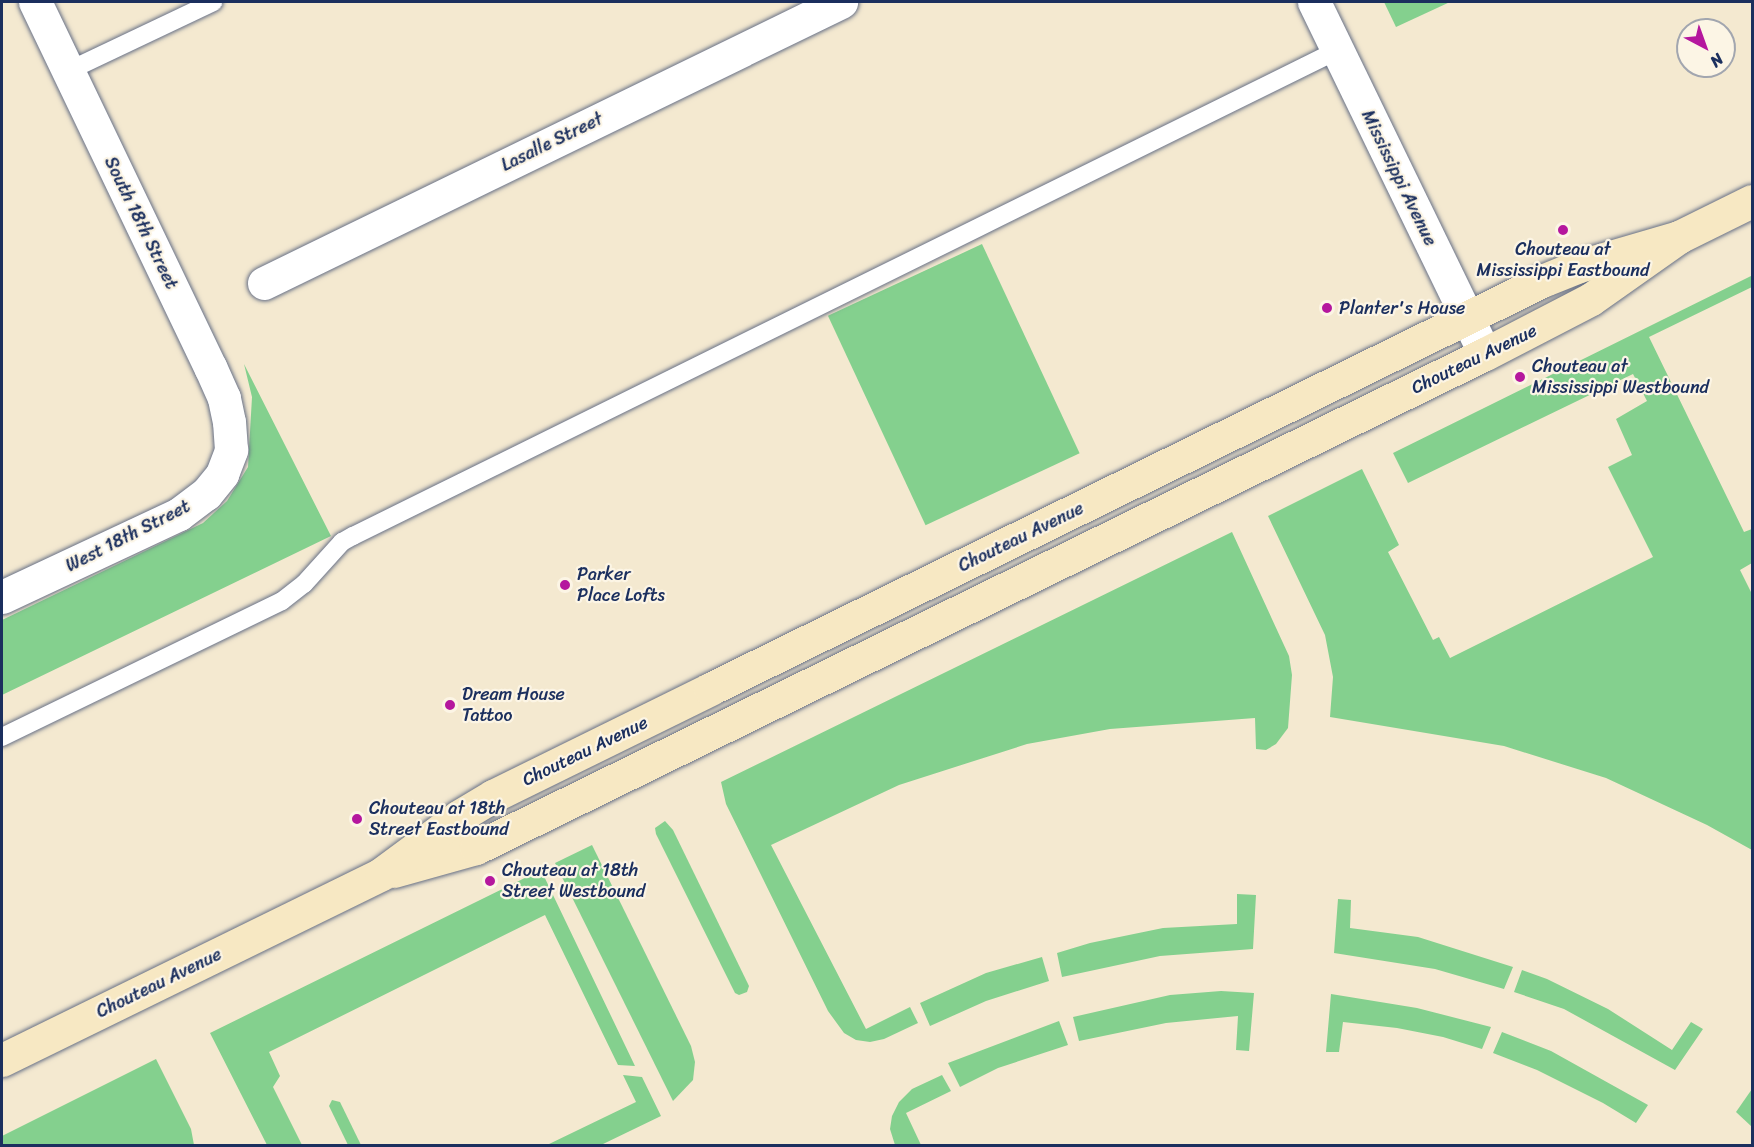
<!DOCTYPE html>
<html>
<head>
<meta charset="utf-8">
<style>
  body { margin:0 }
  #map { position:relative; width:1754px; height:1147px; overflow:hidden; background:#f4e9d0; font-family:Sriracha,sans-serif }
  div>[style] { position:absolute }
  .green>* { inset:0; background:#84d08e; transform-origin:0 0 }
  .roads { filter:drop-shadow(0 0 2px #677086) drop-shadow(0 0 2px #677086) }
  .lane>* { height:18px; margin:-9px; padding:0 9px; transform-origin:9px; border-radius:9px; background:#fff }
  .street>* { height:33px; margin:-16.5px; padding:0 16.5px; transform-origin:16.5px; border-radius:16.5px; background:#fff }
  .secondary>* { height:33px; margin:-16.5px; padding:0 16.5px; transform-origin:16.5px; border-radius:16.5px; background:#f7e8c3 }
  .dots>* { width:16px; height:16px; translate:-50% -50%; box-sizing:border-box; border:3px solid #fcf5e5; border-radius:50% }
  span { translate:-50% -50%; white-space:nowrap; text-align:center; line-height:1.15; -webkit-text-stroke:4.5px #fcf5e5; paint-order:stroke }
  .street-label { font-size:18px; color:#1b2f5e }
  .poi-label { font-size:18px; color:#1b2f5e }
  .left { translate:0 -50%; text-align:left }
  .frame { position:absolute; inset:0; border:3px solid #1b2f5e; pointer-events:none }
  .north { position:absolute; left:1676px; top:18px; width:60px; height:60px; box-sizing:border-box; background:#fcf5e5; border:2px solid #a2a6af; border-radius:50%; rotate:139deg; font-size:16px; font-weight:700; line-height:24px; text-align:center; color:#1b2f5e }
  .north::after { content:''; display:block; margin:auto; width:21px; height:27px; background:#b5179e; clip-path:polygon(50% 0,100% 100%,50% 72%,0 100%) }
</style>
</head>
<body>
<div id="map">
  <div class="green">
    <div style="clip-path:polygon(1384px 2px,1450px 2px,1396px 27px)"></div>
    <div style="left:982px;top:244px;width:231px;height:170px;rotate:65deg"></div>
    <div style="clip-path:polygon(1751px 276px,1752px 287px,1649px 337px,1744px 532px,1752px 529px,1752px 563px,1740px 570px,1752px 594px,1752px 850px,1707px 825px,1606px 778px,1504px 746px,1330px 717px,1333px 677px,1325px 635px,1268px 516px,1362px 469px,1399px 545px,1388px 552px,1433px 640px,1439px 637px,1450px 658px,1653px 557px,1608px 467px,1632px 455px,1616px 419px,1647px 401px,1633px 374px,1408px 483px,1393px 453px)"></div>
    <div style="clip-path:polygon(244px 364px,331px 536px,2px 695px,2px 620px,203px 523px,227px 501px,248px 467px,252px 397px)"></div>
    <div style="clip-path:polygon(1232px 532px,1289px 656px,1292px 675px,1288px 728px,1276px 744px,1266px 750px,1256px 749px,1255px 718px,1110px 729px,1027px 744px,899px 785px,771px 845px,866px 1029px,910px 1007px,918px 1023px,884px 1039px,870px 1042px,856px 1040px,844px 1033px,828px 1011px,763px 879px,726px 804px,721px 782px)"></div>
    <div style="clip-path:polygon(665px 821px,673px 830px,749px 986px,747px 992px,739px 995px,735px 993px,656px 834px,655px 828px)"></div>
    <div style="clip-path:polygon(592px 845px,691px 1046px,695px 1062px,693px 1080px,673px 1101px,555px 863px)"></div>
    <div style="clip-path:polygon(541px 870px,635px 1066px,618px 1065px,545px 915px,269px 1052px,280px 1076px,273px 1087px,302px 1145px,267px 1145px,210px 1033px)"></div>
    <div style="clip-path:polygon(1237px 894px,1256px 895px,1253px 949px,1160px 956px,1062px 977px,1057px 953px,1090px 943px,1163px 928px,1237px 924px)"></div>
    <div style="clip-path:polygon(1338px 899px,1351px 900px,1350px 928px,1418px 937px,1513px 967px,1504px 989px,1435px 969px,1334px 953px)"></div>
    <div style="clip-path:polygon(1042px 957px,1049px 981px,986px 1001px,930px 1026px,920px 1003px,986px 973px)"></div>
    <div style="clip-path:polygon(1522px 970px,1547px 979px,1608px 1009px,1672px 1050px,1691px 1022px,1703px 1029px,1675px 1070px,1564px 1009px,1514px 992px)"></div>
    <div style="clip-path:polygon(1221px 991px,1254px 993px,1249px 1051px,1236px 1050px,1238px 1016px,1166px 1023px,1079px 1041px,1073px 1017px,1170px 995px)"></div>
    <div style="clip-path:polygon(1331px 994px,1417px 1008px,1491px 1027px,1482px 1049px,1443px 1037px,1397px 1028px,1343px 1022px,1339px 1052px,1326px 1052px)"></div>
    <div style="clip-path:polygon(1059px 1021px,1068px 1045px,998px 1068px,960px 1087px,948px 1063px)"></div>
    <div style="clip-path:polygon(1502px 1032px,1551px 1051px,1648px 1105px,1636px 1123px,1603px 1103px,1537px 1070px,1493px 1053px)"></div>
    <div style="clip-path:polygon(156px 1059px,191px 1129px,194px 1145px,2px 1145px,2px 1136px)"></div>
    <div style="clip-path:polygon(623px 1075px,642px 1077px,661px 1116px,601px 1145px,547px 1145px,636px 1102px)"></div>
    <div style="clip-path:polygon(942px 1075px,951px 1091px,906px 1113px,921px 1145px,895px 1145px,890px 1129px,892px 1116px,899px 1102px,912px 1089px)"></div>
    <div style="clip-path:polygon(1752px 1089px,1752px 1127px,1736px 1112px)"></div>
    <div style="clip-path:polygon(332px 1100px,340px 1102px,361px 1145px,348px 1145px,329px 1106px)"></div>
  </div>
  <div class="roads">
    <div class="lane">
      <div style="left:68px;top:71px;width:161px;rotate:-25.4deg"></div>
      <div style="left:2px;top:737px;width:311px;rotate:-25.9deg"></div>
      <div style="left:282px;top:601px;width:28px;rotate:-38deg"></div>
      <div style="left:304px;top:584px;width:57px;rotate:-47.9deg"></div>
      <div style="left:342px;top:542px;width:13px;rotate:-29deg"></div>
      <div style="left:353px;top:536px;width:1098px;rotate:-26.26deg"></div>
    </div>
    <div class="street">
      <div style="left:1314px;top:2px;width:391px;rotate:64.1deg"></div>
      <div style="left:264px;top:283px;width:642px;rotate:-25.97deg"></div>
      <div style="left:2px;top:597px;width:195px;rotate:-25.1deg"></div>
      <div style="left:179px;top:514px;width:34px;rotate:-37deg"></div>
      <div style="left:206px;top:494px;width:26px;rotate:-51deg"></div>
      <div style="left:222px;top:474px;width:26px;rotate:-69deg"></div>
      <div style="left:231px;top:450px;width:28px;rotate:-94deg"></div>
      <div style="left:229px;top:422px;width:25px;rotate:-102deg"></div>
      <div style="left:224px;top:398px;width:34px;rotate:-114deg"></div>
      <div style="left:210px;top:367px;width:405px;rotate:-115.6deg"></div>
    </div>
    <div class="secondary">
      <div style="left:394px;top:871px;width:85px;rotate:-15.7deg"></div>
      <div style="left:476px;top:848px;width:1123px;rotate:-26.09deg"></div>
      <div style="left:1485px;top:354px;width:119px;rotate:-27.4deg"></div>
      <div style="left:1591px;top:299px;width:108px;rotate:-35.2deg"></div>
      <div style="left:1679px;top:237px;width:81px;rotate:-26.3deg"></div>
      <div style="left:2px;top:1060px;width:422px;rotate:-26.1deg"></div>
      <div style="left:381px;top:874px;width:96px;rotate:-36.5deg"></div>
      <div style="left:458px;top:817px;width:41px;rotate:-31deg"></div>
      <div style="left:493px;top:796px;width:242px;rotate:-26.2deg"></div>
      <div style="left:710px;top:689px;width:927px;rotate:-26.12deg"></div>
      <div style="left:1542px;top:281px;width:37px;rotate:-22deg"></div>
      <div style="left:1576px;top:267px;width:107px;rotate:-16.2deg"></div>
    </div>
  </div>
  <div class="dots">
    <div style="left:1563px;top:230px;background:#b5179e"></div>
    <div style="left:1327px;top:308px;background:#b5179e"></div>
    <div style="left:1520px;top:377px;background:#b5179e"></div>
    <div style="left:565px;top:585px;background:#b5179e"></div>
    <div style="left:450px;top:705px;background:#b5179e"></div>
    <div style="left:357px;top:819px;background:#b5179e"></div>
    <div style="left:490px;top:881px;background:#b5179e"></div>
  </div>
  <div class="street-label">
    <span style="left:552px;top:142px;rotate:-26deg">Lasalle Street</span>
    <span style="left:1399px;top:178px;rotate:64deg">Mississippi Avenue</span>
    <span style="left:141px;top:223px;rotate:64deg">South 18th Street</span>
    <span style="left:1474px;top:359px;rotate:-26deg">Chouteau Avenue</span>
    <span style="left:128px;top:536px;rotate:-27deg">West 18th Street</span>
    <span style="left:1021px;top:537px;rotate:-26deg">Chouteau Avenue</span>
    <span style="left:585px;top:751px;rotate:-26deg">Chouteau Avenue</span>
    <span style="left:159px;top:983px;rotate:-26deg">Chouteau Avenue</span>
  </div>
  <div class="poi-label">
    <span style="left:1563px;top:260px">Chouteau at<br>Mississippi Eastbound</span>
    <span class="left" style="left:1339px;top:308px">Planter's House</span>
    <span class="left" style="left:1532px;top:377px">Chouteau at<br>Mississippi Westbound</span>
    <span class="left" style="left:577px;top:585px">Parker<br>Place Lofts</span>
    <span class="left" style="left:462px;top:705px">Dream House<br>Tattoo</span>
    <span class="left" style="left:369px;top:819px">Chouteau at 18th<br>Street Eastbound</span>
    <span class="left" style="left:502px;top:881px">Chouteau at 18th<br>Street Westbound</span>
  </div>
  <div class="frame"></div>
  <div class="north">N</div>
</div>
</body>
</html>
